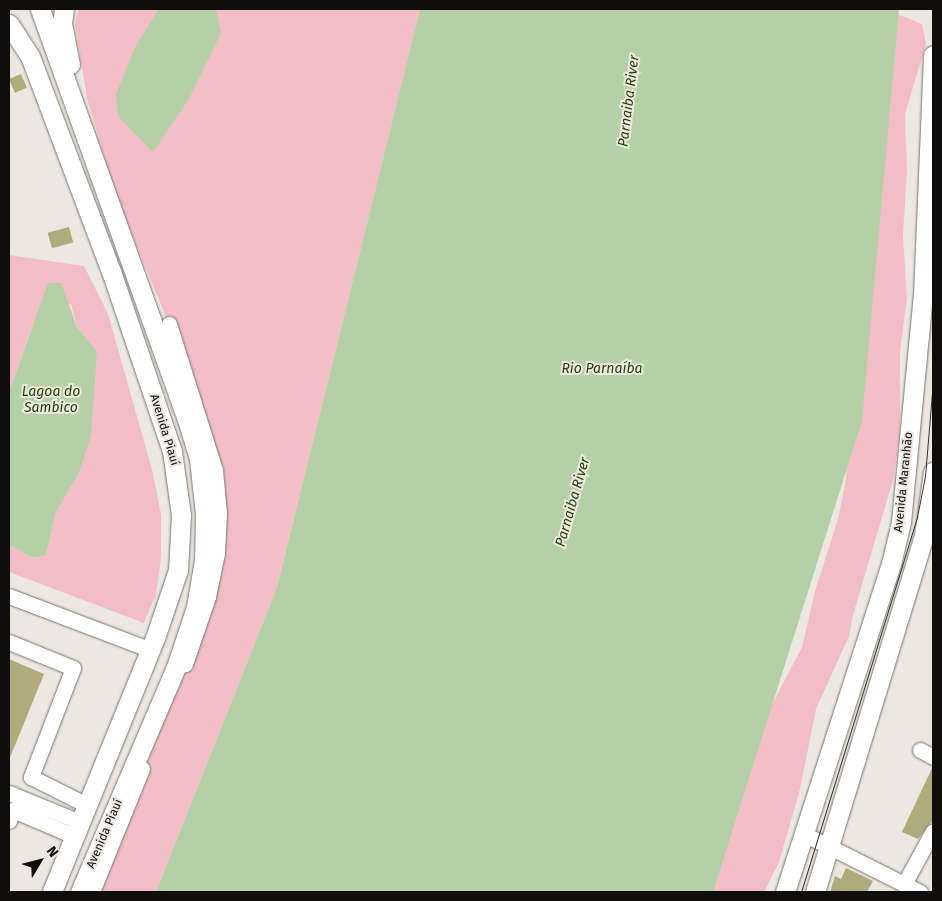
<!DOCTYPE html>
<html>
<head>
<meta charset="utf-8">
<style>
  body { margin:0 }
  #map { position:relative; width:942px; height:901px; overflow:hidden; background:#ece7e1; font-family:"Fira Sans",sans-serif }
  div>[style] { position:absolute }
  .green>* { inset:0; background:#f3bdc7 }
  .water>* { inset:0; background:#b5d0a7 }
  .building>* { inset:0; background:#b0ab7d; transform-origin:0 0 }
  .roads { filter:drop-shadow(0 0 1px #78746f) drop-shadow(0 0 1px #78746f) }
  .minor>* { height:15px; margin:-7.5px; padding:0 7.5px; transform-origin:7.5px; border-radius:7.5px; background:#fff }
  .major>* { height:19px; margin:-9.5px; padding:0 9.5px; transform-origin:9.5px; border-radius:9.5px; background:#fff }
  .tram>* { height:1px; margin:-0.5px; padding:0 0.5px; transform-origin:0.5px; border-radius:0.5px; background:#383532 }
  span { translate:-50% -50%; white-space:nowrap; text-align:center; line-height:1.15; -webkit-text-stroke:4px #ece7e1; paint-order:stroke }
  .street-label { font-size:12px; color:#100e0c }
  .water-label { font-size:14px; color:#1e3f02; font-style:italic }
  .frame { position:absolute; inset:0; border:10px solid #100e0c; pointer-events:none }
  .north { position:absolute; left:15px; top:836px; width:50px; height:50px; -webkit-text-stroke:4px #ece7e1; paint-order:stroke; rotate:53deg; font-size:14px; font-weight:700; line-height:20px; text-align:center; color:#100e0c }
  .north::after { content:''; display:block; margin:auto; width:18px; height:22px; background:#100e0c; clip-path:polygon(50% 0,100% 100%,50% 72%,0 100%) }
</style>
</head>
<body>
<div id="map">
  <div class="green">
    <div style="clip-path:polygon(78px 9px,420px 9px,277px 587px,156px 892px,92px 892px,217px 553px,169px 324px,115px 194px,87px 98px,75px 25px)"></div>
    <div style="clip-path:polygon(895px 13px,922px 24px,926px 44px,905px 114px,907px 171px,903px 234px,907px 299px,900px 351px,900px 431px,893px 480px,853px 615px,849px 636px,816px 709px,800px 789px,779px 862px,764px 892px,712px 892px,757px 734px,802px 647px,815px 591px,838px 519px,845px 485px)"></div>
    <div style="clip-path:polygon(9px 255px,84px 266px,108px 314px,153px 473px,161px 515px,161px 559px,156px 594px,144px 623px,9px 572px,9px 545px,34px 558px,46px 555px,56px 512px,78px 475px,97px 351px,77px 327px,71px 304px,33px 324px,9px 392px)"></div>
  </div>
  <div class="water">
    <div style="clip-path:polygon(159px 9px,216px 9px,221px 33px,189px 99px,153px 152px,118px 116px,116px 94px,135px 47px)"></div>
    <div style="clip-path:polygon(420px 9px,899px 9px,862px 421px,713px 892px,156px 892px,277px 587px)"></div>
    <div style="clip-path:polygon(48px 283px,61px 283px,77px 327px,97px 351px,91px 436px,78px 475px,56px 512px,46px 555px,34px 558px,9px 545px,9px 392px)"></div>
  </div>
  <div class="building">
    <div style="left:21px;top:74px;width:15px;height:13px;rotate:67deg"></div>
    <div style="left:69px;top:227px;width:16px;height:22px;rotate:75deg"></div>
    <div style="clip-path:polygon(9px 659px,44px 674px,9px 760px)"></div>
    <div style="clip-path:polygon(933px 766px,933px 820px,918px 839px,902px 832px)"></div>
    <div style="clip-path:polygon(846px 868px,873px 881px,867px 892px,830px 892px,835px 876px,841px 879px)"></div>
  </div>
  <div class="roads">
    <div class="minor">
      <div style="left:169px;top:324px;width:153px;rotate:72.5deg"></div>
      <div style="left:215px;top:470px;width:43px;rotate:84.7deg"></div>
      <div style="left:219px;top:513px;width:40px;rotate:92.9deg"></div>
      <div style="left:217px;top:553px;width:45px;rotate:101.6deg"></div>
      <div style="left:208px;top:597px;width:71px;rotate:108.9deg"></div>
      <div style="left:9px;top:596px;width:152px;rotate:20.8deg"></div>
      <div style="left:9px;top:642px;width:69px;rotate:22.1deg"></div>
      <div style="left:73px;top:668px;width:117px;rotate:111.1deg"></div>
      <div style="left:31px;top:777px;width:63px;rotate:26.6deg"></div>
      <div style="left:920px;top:750px;width:15px;rotate:28deg"></div>
      <div style="left:9px;top:793px;width:77px;rotate:22.2deg"></div>
      <div style="left:9px;top:821px;width:12px;rotate:-70deg"></div>
      <div style="left:13px;top:810px;width:66px;rotate:23.1deg"></div>
      <div style="left:804px;top:834px;width:130px;rotate:26.6deg"></div>
      <div style="left:904px;top:884px;width:60px;rotate:-61.3deg"></div>
      <div style="left:92px;top:892px;width:133px;rotate:-67.9deg"></div>
    </div>
    <div class="major">
      <div style="left:40px;top:9px;width:436px;rotate:70.3deg"></div>
      <div style="left:187px;top:419px;width:42px;rotate:73.3deg"></div>
      <div style="left:199px;top:459px;width:55px;rotate:83.8deg"></div>
      <div style="left:205px;top:514px;width:46px;rotate:91.2deg"></div>
      <div style="left:204px;top:560px;width:48px;rotate:99.7deg"></div>
      <div style="left:196px;top:607px;width:63px;rotate:108.4deg"></div>
      <div style="left:176px;top:667px;width:245px;rotate:113.1deg"></div>
      <div style="left:64px;top:9px;width:14px;rotate:98deg"></div>
      <div style="left:62px;top:23px;width:42px;rotate:79deg"></div>
      <div style="left:9px;top:24px;width:38px;rotate:57deg"></div>
      <div style="left:30px;top:56px;width:230px;rotate:69.4deg"></div>
      <div style="left:111px;top:271px;width:190px;rotate:71.3deg"></div>
      <div style="left:172px;top:451px;width:65px;rotate:82deg"></div>
      <div style="left:181px;top:515px;width:55px;rotate:93.1deg"></div>
      <div style="left:178px;top:570px;width:72px;rotate:108.7deg"></div>
      <div style="left:155px;top:638px;width:274px;rotate:112.1deg"></div>
      <div style="left:785px;top:892px;width:345px;rotate:-72.1deg"></div>
      <div style="left:891px;top:564px;width:43px;rotate:-76.6deg"></div>
      <div style="left:901px;top:522px;width:228px;rotate:-84.5deg"></div>
      <div style="left:923px;top:295px;width:240px;rotate:-87.6deg"></div>
      <div style="left:815px;top:892px;width:373px;rotate:-73deg"></div>
      <div style="left:924px;top:535px;width:64px;rotate:-81.9deg"></div>
    </div>
  </div>
  <div class="tram">
    <div style="left:801px;top:892px;width:393px;rotate:-72.8deg"></div>
    <div style="left:917px;top:517px;width:42px;rotate:-79deg"></div>
    <div style="left:925px;top:476px;width:95px;rotate:-85.2deg"></div>
  </div>
  <div class="street-label">
    <span style="left:164px;top:430px;rotate:73deg">Avenida Piauí</span>
    <span style="left:904px;top:482px;rotate:-84deg">Avenida Maranhão</span>
    <span style="left:105px;top:834px;rotate:-67deg">Avenida Piauí</span>
  </div>
  <div class="water-label">
    <span style="left:629px;top:101px;rotate:-83deg">Parnaiba River</span>
    <span style="left:602px;top:369px">Rio Parnaíba</span>
    <span style="left:51px;top:400px">Lagoa do<br>Sambico</span>
    <span style="left:573px;top:502px;rotate:-74deg">Parnaiba River</span>
  </div>
  <div class="frame"></div>
  <div class="north">N</div>
</div>
</body>
</html>
